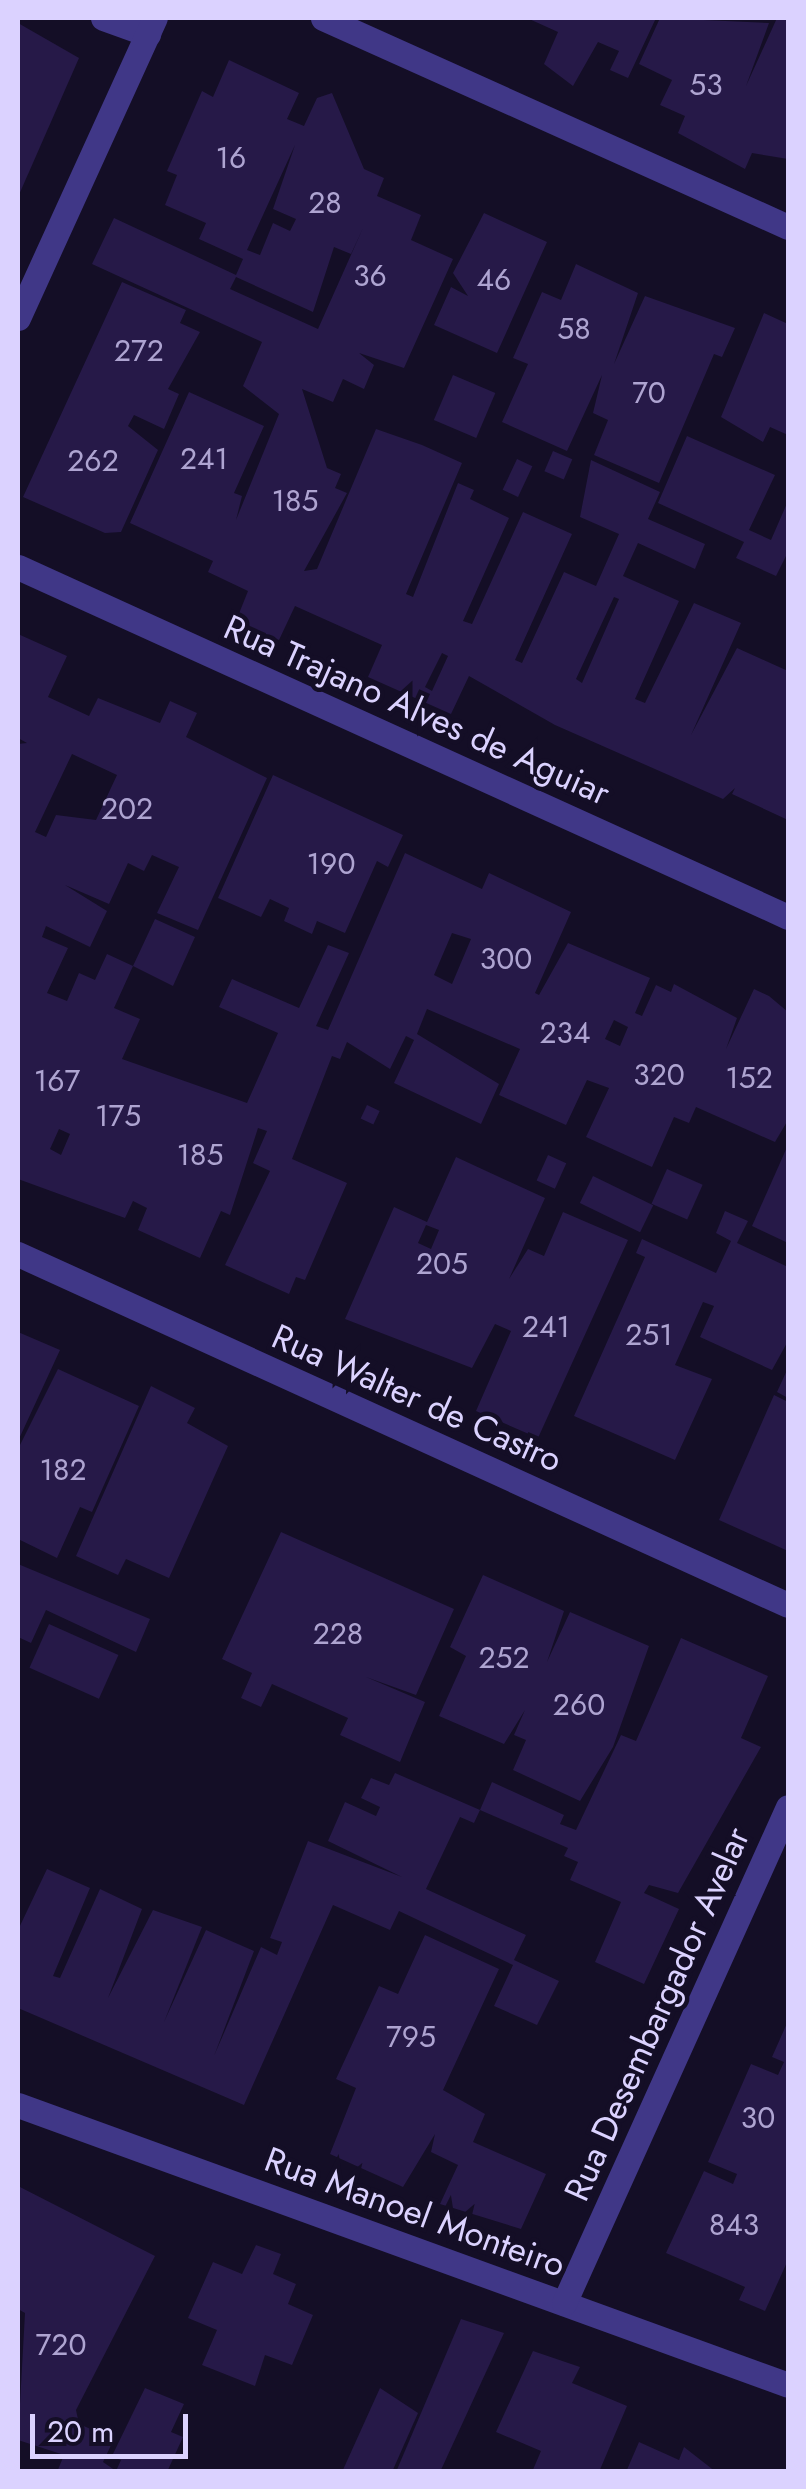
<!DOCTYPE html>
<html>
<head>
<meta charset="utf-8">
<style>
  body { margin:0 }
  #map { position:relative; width:806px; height:2489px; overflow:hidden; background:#140e26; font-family:Jost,sans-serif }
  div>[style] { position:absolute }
  .building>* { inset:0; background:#261948; transform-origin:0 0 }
  .minor>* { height:25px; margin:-12.5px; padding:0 12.5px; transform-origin:12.5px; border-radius:12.5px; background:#403787 }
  span { translate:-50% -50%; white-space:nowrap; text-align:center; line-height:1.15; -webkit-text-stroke:9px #140e26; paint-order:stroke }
  .number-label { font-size:30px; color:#aea4d1 }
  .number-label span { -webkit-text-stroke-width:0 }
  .street-label { font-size:35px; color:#dbd2ff }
  .frame { position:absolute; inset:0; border:20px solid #dbd2ff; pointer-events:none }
  .scale { position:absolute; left:30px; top:2414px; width:158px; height:45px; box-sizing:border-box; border:5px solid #dbd2ff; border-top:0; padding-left:12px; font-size:30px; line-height:35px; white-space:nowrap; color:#dbd2ff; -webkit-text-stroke:8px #140e26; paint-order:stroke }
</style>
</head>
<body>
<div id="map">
  <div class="building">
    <div style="clip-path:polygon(527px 18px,656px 18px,628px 78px,610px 70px,619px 51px,598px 42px,573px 86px,544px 64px,558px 32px)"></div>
    <div style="clip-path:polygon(660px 18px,769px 23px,746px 86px,777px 18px,788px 18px,788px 159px,752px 153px,745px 169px,678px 133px,685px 116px,660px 105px,672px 80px,639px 64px)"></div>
    <div style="clip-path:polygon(18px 23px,79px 58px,18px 197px)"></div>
    <div style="clip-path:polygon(evenodd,229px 60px,299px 93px,287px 119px,304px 126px,317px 98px,332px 93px,364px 169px,384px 178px,377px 196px,421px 215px,411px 240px,453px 259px,404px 368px,359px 353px,374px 365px,364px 389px,343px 379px,333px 402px,302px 389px,327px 468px,341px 474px,335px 488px,347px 493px,304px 571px,317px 569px,376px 429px,422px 445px,462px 463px,406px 594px,413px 597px,458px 483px,474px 490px,470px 499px,509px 518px,463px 621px,472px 624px,523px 512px,572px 534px,515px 660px,522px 663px,564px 572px,596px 586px,619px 534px,580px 517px,591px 460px,660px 492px,648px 519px,705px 544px,695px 569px,638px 543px,623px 576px,679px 601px,635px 699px,645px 703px,694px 603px,741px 623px,691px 735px,737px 648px,788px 671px,788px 820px,732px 794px,735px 788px,723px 799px,555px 725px,469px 676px,451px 714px,368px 677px,382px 645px,295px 606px,279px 640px,236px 621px,248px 591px,208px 572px,213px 561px,130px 523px,189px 392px,264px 426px,234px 493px,242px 496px,236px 520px,279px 414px,243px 386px,262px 342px,92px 264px,114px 218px,236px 275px,243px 259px,199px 239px,206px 223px,165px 205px,177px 175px,167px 171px,202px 91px,213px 97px,229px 60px,295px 145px,273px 209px,296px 219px,290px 231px,273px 223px,260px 255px,247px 250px,295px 145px,229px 60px,363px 228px,318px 329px,230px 289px,236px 277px,313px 312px,334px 247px,351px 254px,363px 228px,229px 60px,614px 597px,619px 599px,582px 683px,576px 679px,614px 597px,229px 60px,442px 653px,448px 656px,432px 691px,425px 687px,442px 653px)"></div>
    <div style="clip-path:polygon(484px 213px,547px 242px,497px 353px,434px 325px,451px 287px,468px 296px,453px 273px)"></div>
    <div style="clip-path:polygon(576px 264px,638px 293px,614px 364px,645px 296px,735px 328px,722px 357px,714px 354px,659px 483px,594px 455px,608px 420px,593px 413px,602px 375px,567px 451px,502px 422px,528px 364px,513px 358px,542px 292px,561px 300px)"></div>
    <div style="clip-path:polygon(122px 282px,186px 310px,180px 323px,200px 332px,168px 389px,179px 394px,164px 429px,134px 415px,128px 426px,158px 450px,121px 532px,105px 533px,23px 497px)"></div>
    <div style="clip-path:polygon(764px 313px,788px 324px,788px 435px,770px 427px,763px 442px,721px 417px)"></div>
    <div style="left:453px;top:375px;width:46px;height:49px;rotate:23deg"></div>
    <div style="clip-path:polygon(687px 436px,775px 475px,749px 530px,771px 540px,788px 501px,788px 552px,776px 576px,736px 558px,744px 542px,658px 503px)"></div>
    <div style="left:553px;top:451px;width:21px;height:22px;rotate:23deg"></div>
    <div style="left:517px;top:459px;width:17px;height:34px;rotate:25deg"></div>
    <div style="clip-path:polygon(evenodd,18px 634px,67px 656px,48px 697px,89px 716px,98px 698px,160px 723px,170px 701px,197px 713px,186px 737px,267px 778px,198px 930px,157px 913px,179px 867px,152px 855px,144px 871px,128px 863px,109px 904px,65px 885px,107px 911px,90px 947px,46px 926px,42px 937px,68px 948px,47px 993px,67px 1001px,79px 973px,95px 980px,107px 954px,133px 966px,155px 919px,195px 937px,173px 986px,133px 966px,114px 1008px,140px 1019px,122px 1059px,247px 1103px,278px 1033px,219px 1007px,232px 979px,299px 1008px,328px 945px,349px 953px,316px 1026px,328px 1030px,405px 853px,482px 889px,489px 873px,571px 912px,535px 993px,539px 995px,568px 943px,650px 978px,635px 1013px,642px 1016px,656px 985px,671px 992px,674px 984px,737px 1018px,726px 1049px,754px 989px,769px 996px,788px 1012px,788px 1120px,775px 1142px,696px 1107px,689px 1123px,674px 1117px,652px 1167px,586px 1137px,609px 1088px,587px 1080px,566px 1125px,499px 1095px,520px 1049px,427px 1009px,417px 1034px,499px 1084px,481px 1124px,394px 1083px,414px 1040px,406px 1036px,390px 1069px,347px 1042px,340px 1059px,332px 1056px,292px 1159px,347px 1183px,305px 1280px,296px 1277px,289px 1294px,225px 1265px,270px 1171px,253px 1163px,267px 1131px,258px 1128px,230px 1215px,221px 1211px,200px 1258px,138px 1230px,147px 1208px,133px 1201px,125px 1218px,18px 1179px,18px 744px,27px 743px,18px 738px,18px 634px,72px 754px,117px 775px,96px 820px,56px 815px,46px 837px,35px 832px,72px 754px,18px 634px,452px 933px,471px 939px,452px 984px,434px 975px,452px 933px,18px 634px,614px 1020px,628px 1027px,620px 1046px,605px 1039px,614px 1020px,18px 634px,59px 1129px,70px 1134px,61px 1155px,50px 1149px,59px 1129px)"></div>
    <div style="clip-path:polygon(273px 775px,403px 835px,388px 867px,377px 861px,345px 933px,317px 921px,312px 934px,284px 921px,289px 908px,270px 899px,261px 917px,218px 898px)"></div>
    <div style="left:367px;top:1105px;width:14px;height:15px;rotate:25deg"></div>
    <div style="clip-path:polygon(788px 1145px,788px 1243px,752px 1226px)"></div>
    <div style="left:548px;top:1155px;width:20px;height:28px;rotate:24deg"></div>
    <div style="clip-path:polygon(evenodd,456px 1157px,545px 1198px,509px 1279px,528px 1249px,544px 1256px,563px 1212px,628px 1240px,538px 1438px,476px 1411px,511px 1331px,495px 1324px,472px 1368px,345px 1319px,394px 1207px,427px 1222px,456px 1157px,426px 1225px,439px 1230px,431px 1249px,418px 1243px,426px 1225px)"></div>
    <div style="left:667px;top:1169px;width:39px;height:38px;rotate:24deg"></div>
    <div style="left:593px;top:1176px;width:67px;height:30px;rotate:26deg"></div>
    <div style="clip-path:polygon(725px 1211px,748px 1221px,737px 1243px,788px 1267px,788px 1341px,772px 1370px,700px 1337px,714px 1306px,703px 1302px,675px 1365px,712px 1379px,675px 1460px,574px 1416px,645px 1257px,636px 1253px,642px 1239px,716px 1273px,731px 1241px,716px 1233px)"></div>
    <div style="clip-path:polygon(18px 1332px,60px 1350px,18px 1441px)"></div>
    <div style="clip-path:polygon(788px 1368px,788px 1398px,777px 1392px)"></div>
    <div style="clip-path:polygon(58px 1369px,139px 1406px,92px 1512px,80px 1507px,57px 1558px,18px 1539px,18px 1449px)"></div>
    <div style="clip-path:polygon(151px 1386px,195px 1408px,187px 1423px,228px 1446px,169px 1578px,126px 1559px,118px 1575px,76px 1556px)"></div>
    <div style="clip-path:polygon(774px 1395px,788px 1402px,788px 1551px,719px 1520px)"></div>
    <div style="clip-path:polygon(281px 1532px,454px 1609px,416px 1695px,366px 1677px,425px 1702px,400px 1762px,340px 1735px,348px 1718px,272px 1684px,261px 1707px,241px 1698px,252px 1673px,222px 1659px)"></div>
    <div style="clip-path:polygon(18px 1564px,150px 1619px,136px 1652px,46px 1610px,31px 1643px,18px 1637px)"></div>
    <div style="clip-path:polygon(483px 1575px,564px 1611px,547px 1662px,570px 1612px,649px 1646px,613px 1747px,580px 1801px,513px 1770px,526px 1740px,514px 1735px,525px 1710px,504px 1744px,439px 1716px,466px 1656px,450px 1647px)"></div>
    <div style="left:49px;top:1624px;width:76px;height:48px;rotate:24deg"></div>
    <div style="clip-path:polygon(681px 1638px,768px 1676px,741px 1738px,761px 1747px,678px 1893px,649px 1885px,644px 1893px,679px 1909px,644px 1984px,595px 1962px,621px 1902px,570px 1880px,578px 1862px,564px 1856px,568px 1848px,480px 1810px,492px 1782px,564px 1815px,560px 1824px,576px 1830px,621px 1735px,636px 1741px)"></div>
    <div style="clip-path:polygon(395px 1773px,480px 1810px,474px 1823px,460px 1817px,426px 1889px,526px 1935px,514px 1960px,559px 1981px,537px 2025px,494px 2006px,513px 1965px,399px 1911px,390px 1930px,333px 1905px,244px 2105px,18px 2008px,18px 1930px,47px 1869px,90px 1888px,53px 1976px,60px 1978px,100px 1889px,142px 1909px,108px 1998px,153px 1910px,202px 1927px,164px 2022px,206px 1930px,254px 1951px,214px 2056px,261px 1947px,277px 1955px,282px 1942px,270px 1938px,308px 1841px,402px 1877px,328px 1841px,345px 1802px,376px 1816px,380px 1807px,361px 1798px,371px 1778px,389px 1785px)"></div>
    <div style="clip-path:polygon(425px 1935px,499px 1969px,443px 2090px,485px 2114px,473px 2142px,546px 2174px,521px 2229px,440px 2204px,458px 2165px,431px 2152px,435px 2134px,403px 2187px,330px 2154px,356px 2088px,336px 2079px,379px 1986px,398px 1994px)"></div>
    <div style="clip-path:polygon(788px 2021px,788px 2260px,765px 2311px,739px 2300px,745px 2287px,666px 2253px,704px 2171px,733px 2184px,737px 2174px,708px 2162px,751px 2064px,778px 2075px,784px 2062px,772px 2057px)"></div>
    <div style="clip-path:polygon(18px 2186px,155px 2256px,76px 2410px,79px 2424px,114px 2439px,103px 2462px,116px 2471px,121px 2460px,112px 2456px,145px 2388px,184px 2404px,171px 2432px,183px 2437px,167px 2472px,57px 2472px,64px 2455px,18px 2440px,25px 2313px,18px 2309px)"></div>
    <div style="clip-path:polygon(256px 2245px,281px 2254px,273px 2274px,296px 2284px,288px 2304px,313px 2315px,292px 2365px,265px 2355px,255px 2386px,202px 2365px,217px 2330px,188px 2318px,213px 2262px,242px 2274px)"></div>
    <div style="clip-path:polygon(461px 2319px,504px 2333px,440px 2472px,396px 2472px)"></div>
    <div style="clip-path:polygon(533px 2351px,580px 2367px,572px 2383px,627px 2406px,599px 2472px,532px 2472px,541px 2451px,496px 2432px)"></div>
    <div style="clip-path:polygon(380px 2388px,418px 2413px,392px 2472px,342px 2472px)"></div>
    <div style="clip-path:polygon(639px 2442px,679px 2460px,684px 2447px,716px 2472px,626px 2472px)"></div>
  </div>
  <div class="minor">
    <div style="left:103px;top:18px;width:48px;rotate:19.6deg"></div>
    <div style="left:323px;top:18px;width:510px;rotate:24.2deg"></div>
    <div style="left:18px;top:318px;width:330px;rotate:-65.5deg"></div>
    <div style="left:18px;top:567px;width:846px;rotate:24.44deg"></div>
    <div style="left:18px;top:1254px;width:846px;rotate:24.51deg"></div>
    <div style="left:18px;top:2105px;width:819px;rotate:19.98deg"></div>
    <div style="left:564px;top:2303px;width:544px;rotate:-65.7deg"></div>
  </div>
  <div class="number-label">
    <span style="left:706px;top:85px">53</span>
    <span style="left:231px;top:158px">16</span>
    <span style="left:325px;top:203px">28</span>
    <span style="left:370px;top:276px">36</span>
    <span style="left:494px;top:280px">46</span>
    <span style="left:574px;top:329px">58</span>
    <span style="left:139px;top:351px">272</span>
    <span style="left:649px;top:393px">70</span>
    <span style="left:204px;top:459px">241</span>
    <span style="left:93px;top:461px">262</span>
    <span style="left:295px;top:501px">185</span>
    <span style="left:127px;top:809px">202</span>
    <span style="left:331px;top:864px">190</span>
    <span style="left:506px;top:959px">300</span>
    <span style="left:565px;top:1033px">234</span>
    <span style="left:659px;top:1075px">320</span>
    <span style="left:749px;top:1078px">152</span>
    <span style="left:57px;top:1081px">167</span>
    <span style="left:118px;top:1116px">175</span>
    <span style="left:200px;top:1155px">185</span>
    <span style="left:442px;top:1264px">205</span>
    <span style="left:546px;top:1327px">241</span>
    <span style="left:649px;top:1335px">251</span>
    <span style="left:63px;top:1470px">182</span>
    <span style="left:338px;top:1634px">228</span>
    <span style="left:504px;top:1658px">252</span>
    <span style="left:579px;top:1705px">260</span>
    <span style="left:411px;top:2037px">795</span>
    <span style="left:758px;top:2118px">30</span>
    <span style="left:734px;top:2225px">843</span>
    <span style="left:61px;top:2345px">720</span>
  </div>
  <div class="street-label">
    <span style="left:417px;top:710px;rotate:24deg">Rua Trajano Alves de Aguiar</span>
    <span style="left:417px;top:1398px;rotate:24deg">Rua Walter de Castro</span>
    <span style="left:657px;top:2014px;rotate:-66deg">Rua Desembargador Avelar</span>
    <span style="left:415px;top:2212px;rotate:20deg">Rua Manoel Monteiro</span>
  </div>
  <div class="frame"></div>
  <div class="scale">20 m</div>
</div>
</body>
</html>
